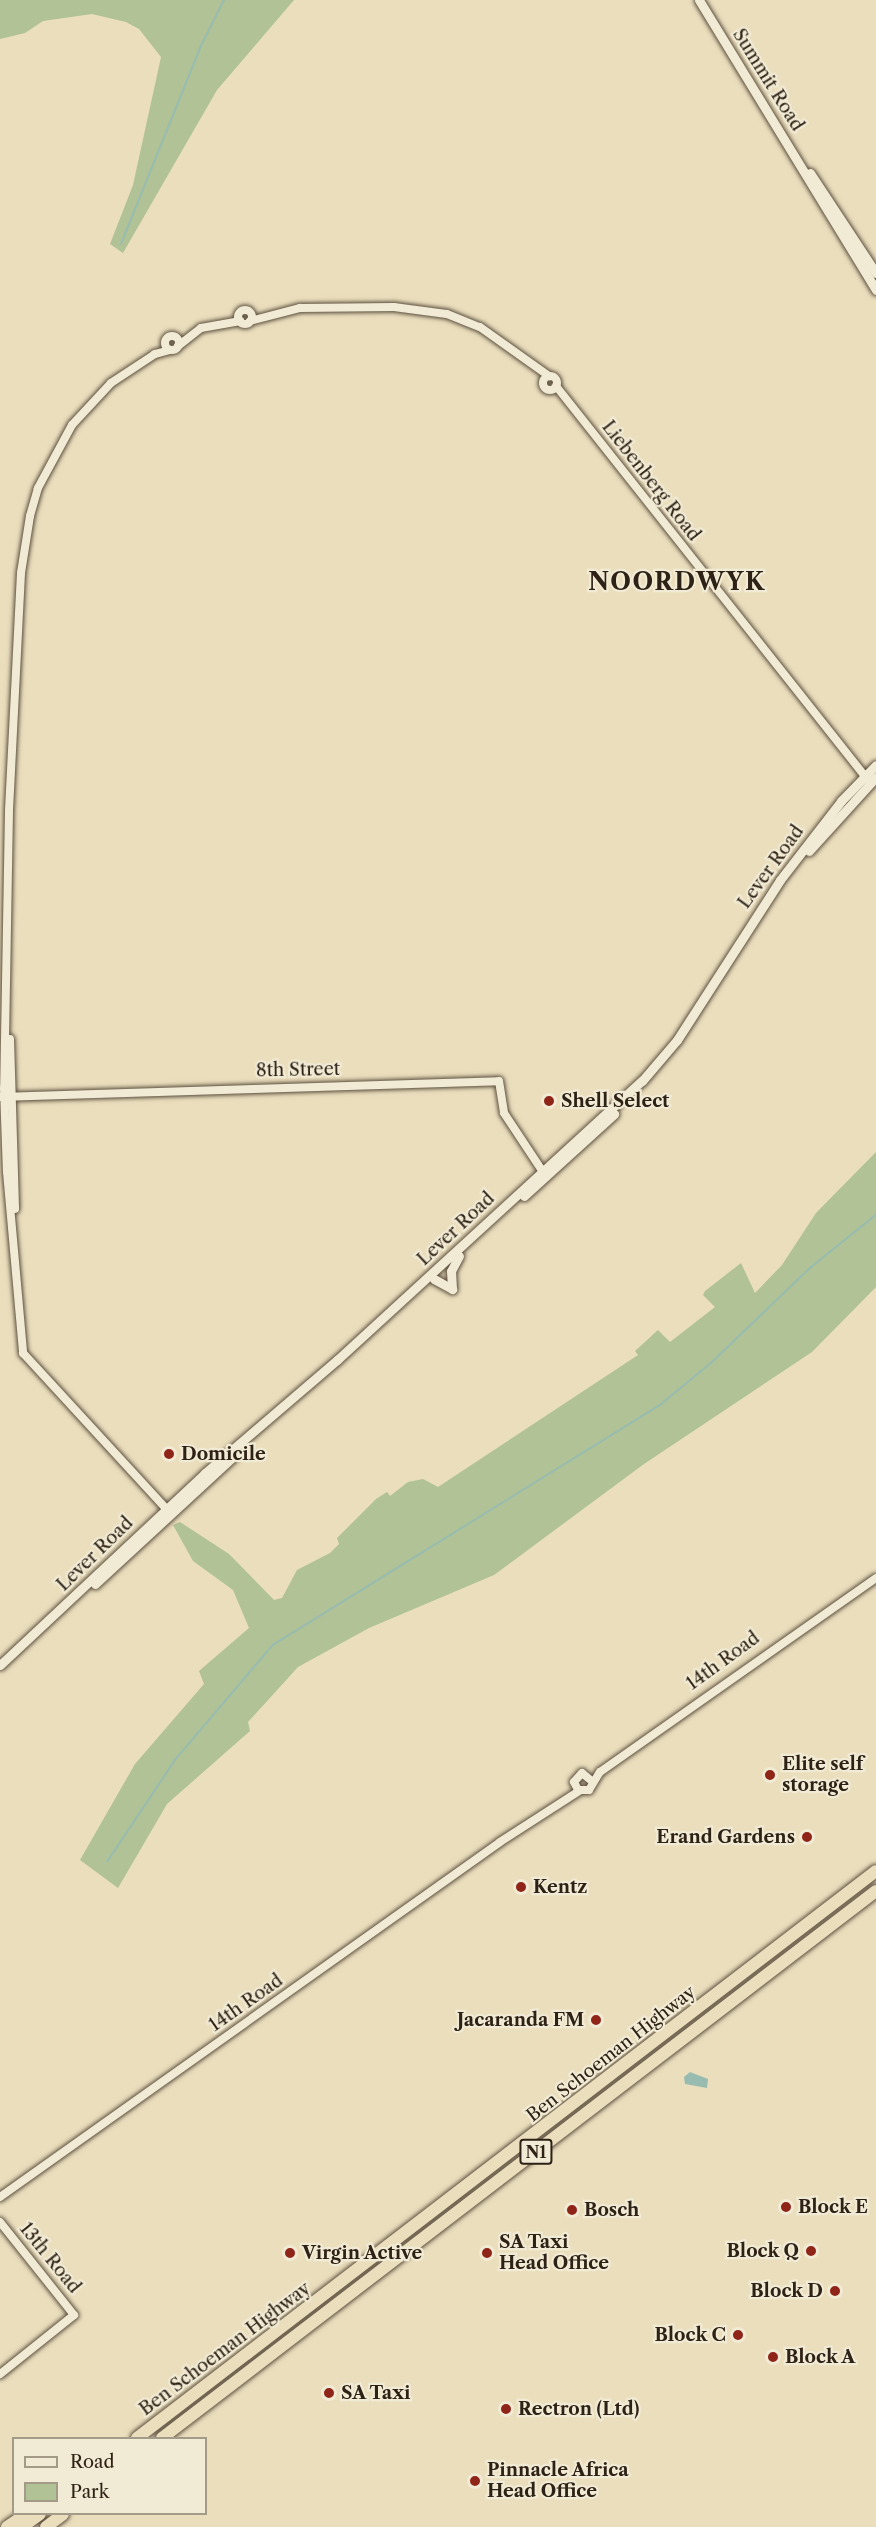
<!DOCTYPE html>
<html>
<head>
<meta charset="utf-8">
<style>
  body { margin:0 }
  #map { position:relative; width:876px; height:2527px; overflow:hidden; background:#eadebd; font-family:"Libre Caslon Text",serif }
  div>[style] { position:absolute }
  .green>* { inset:0; background:#b0c296 }
  .water>* { inset:0; background:#98bcaf }
  .stream>* { height:1.5px; margin:-0.75px; padding:0 0.75px; transform-origin:0.75px; border-radius:0.75px; background:#98bcaf }
  .roads { filter:drop-shadow(0 0 2px #5d503f) drop-shadow(0 0 2px #5d503f) }
  .tertiary>* { height:8px; margin:-4px; padding:0 4px; transform-origin:4px; border-radius:4px; background:#f1ead4 }
  .tertiary>.ring { margin:-4px; padding:0; box-sizing:content-box; background:none; border:8px solid #f1ead4; border-radius:50% }
  .secondary>* { height:9px; margin:-4.5px; padding:0 4.5px; transform-origin:4.5px; border-radius:4.5px; background:#f1ead4 }
  .motorway>* { height:12px; margin:-6px; padding:0 6px; transform-origin:6px; border-radius:6px; background:#eadebd }
  .dots>* { width:16px; height:16px; translate:-50% -50%; box-sizing:border-box; border:3px solid #f1ead4; border-radius:50% }
  span { translate:-50% -50%; white-space:nowrap; text-align:center; line-height:1.15; -webkit-text-stroke:4.5px #f1ead4; paint-order:stroke }
  .shield-label span { padding:2px 4px; background:#f1ead4; border:2px solid; border-radius:4px; -webkit-text-stroke-width:0 }
  .shield-label { font-size:16px; color:#2e2115; font-weight:700 }
  .street-label { font-size:18px; color:#2e2115 }
  .poi-label { font-size:18px; color:#2e2115; font-weight:700 }
  .left { translate:0 -50%; text-align:left }
  .right { translate:-100% -50%; text-align:right }
  .district-label { font-size:24px; color:#2e2115; font-weight:700; letter-spacing:1.5px }
  .legend { position:absolute; left:12px; top:2437px; width:195px; height:78px; box-sizing:border-box; background:#f1ead4; border:2px solid #a39a88; margin:0; padding:8px 10px; list-style:none; font-size:18px; color:#2e2115 }
  .legend li { display:flex; align-items:center; gap:12px; height:30px }
  .legend b { width:30px; border:2px solid #a39a88 }
</style>
</head>
<body>
<div id="map">
  <div class="green">
    <div style="clip-path:polygon(0 0,294px 0,217px 90px,123px 253px,110px 244px,133px 185px,161px 57px,139px 29px,126px 22px,92px 14px,43px 21px,25px 33px,0 39px)"></div>
    <div style="clip-path:polygon(876px 1152px,876px 1287px,812px 1352px,644px 1464px,494px 1575px,369px 1628px,298px 1667px,248px 1722px,250px 1731px,167px 1804px,118px 1888px,80px 1860px,135px 1764px,204px 1684px,199px 1671px,249px 1628px,233px 1590px,193px 1561px,173px 1525px,180px 1522px,229px 1554px,274px 1600px,282px 1598px,297px 1570px,330px 1553px,339px 1544px,337px 1538px,376px 1499px,387px 1492px,390px 1496px,408px 1482px,423px 1479px,438px 1487px,638px 1355px,635px 1351px,658px 1330px,670px 1342px,715px 1307px,703px 1295px,705px 1291px,741px 1263px,755px 1293px,782px 1265px,816px 1213px)"></div>
  </div>
  <div class="water">
    <div style="clip-path:polygon(690px 2072px,708px 2079px,707px 2088px,685px 2084px,684px 2077px)"></div>
  </div>
  <div class="stream">
    <div style="left:121px;top:244px;width:214px;rotate:-68deg"></div>
    <div style="left:201px;top:46px;width:51px;rotate:-63.4deg"></div>
    <div style="left:107px;top:1862px;width:123px;rotate:-56.3deg"></div>
    <div style="left:175px;top:1760px;width:151px;rotate:-49.6deg"></div>
    <div style="left:273px;top:1645px;width:455px;rotate:-31.8deg"></div>
    <div style="left:660px;top:1405px;width:67px;rotate:-39.6deg"></div>
    <div style="left:712px;top:1362px;width:136px;rotate:-43.8deg"></div>
    <div style="left:810px;top:1268px;width:85px;rotate:-38.8deg"></div>
  </div>
  <div class="roads">
    <div class="tertiary">
      <div class="ring" style="left:238px;top:310px;width:6px;height:6px"></div>
      <div style="left:250px;top:321px;width:52px;rotate:-14.6deg"></div>
      <div style="left:300px;top:308px;width:94px;rotate:-0.6deg"></div>
      <div style="left:394px;top:307px;width:53px;rotate:7.5deg"></div>
      <div style="left:447px;top:314px;width:35px;rotate:22deg"></div>
      <div style="left:480px;top:327px;width:85px;rotate:35.4deg"></div>
      <div class="ring" style="left:165px;top:336px;width:6px;height:6px"></div>
      <div style="left:178px;top:346px;width:29px;rotate:-38deg"></div>
      <div style="left:201px;top:328px;width:40px;rotate:-10deg"></div>
      <div style="left:170px;top:350px;width:16px;rotate:165deg"></div>
      <div style="left:155px;top:354px;width:53px;rotate:146.6deg"></div>
      <div style="left:111px;top:383px;width:57px;rotate:132.9deg"></div>
      <div style="left:72px;top:425px;width:72px;rotate:118.4deg"></div>
      <div style="left:38px;top:488px;width:29px;rotate:106deg"></div>
      <div style="left:30px;top:516px;width:58px;rotate:99deg"></div>
      <div style="left:21px;top:573px;width:238px;rotate:92.9deg"></div>
      <div style="left:9px;top:811px;width:277px;rotate:91deg"></div>
      <div style="left:4px;top:1088px;width:84px;rotate:88deg"></div>
      <div style="left:7px;top:1172px;width:182px;rotate:84.9deg"></div>
      <div style="left:23px;top:1353px;width:217px;rotate:47.4deg"></div>
      <div class="ring" style="left:543px;top:376px;width:6px;height:6px"></div>
      <div style="left:556px;top:386px;width:503px;rotate:51.63deg"></div>
      <div style="left:10px;top:1039px;width:170px;rotate:88.3deg"></div>
      <div style="left:0;top:1097px;width:499px;rotate:-1.8deg"></div>
      <div style="left:499px;top:1081px;width:32px;rotate:81deg"></div>
      <div style="left:504px;top:1113px;width:74px;rotate:56.5deg"></div>
      <div style="left:593px;top:1782px;width:14px;rotate:-141deg"></div>
      <div style="left:582px;top:1773px;width:12px;rotate:132deg"></div>
      <div style="left:574px;top:1782px;width:9px;rotate:63deg"></div>
      <div style="left:578px;top:1790px;width:11px"></div>
      <div style="left:589px;top:1790px;width:21px;rotate:-59deg"></div>
      <div style="left:600px;top:1772px;width:337px;rotate:-35.1deg"></div>
      <div style="left:0;top:2197px;width:613px;rotate:-35.37deg"></div>
      <div style="left:500px;top:1842px;width:94px;rotate:-32.8deg"></div>
      <div style="left:0;top:2222px;width:119px;rotate:51.5deg"></div>
      <div style="left:74px;top:2315px;width:95px;rotate:141.4deg"></div>
    </div>
    <div class="secondary">
      <div style="left:699px;top:0;width:340px;rotate:58.6deg"></div>
      <div style="left:810px;top:173px;width:120px;rotate:56.6deg"></div>
      <div style="left:809px;top:851px;width:100px;rotate:-47.8deg"></div>
      <div style="left:524px;top:1196px;width:122px;rotate:-42.3deg"></div>
      <div style="left:434px;top:1279px;width:21px;rotate:29deg"></div>
      <div style="left:452px;top:1289px;width:18px;rotate:-93deg"></div>
      <div style="left:451px;top:1271px;width:17px;rotate:-62deg"></div>
      <div style="left:95px;top:1584px;width:190px;rotate:-42.7deg"></div>
      <div style="left:0;top:1665px;width:281px;rotate:-43.1deg"></div>
      <div style="left:205px;top:1473px;width:174px;rotate:-40.6deg"></div>
      <div style="left:337px;top:1360px;width:413px;rotate:-42.5deg"></div>
      <div style="left:642px;top:1081px;width:54px;rotate:-49.5deg"></div>
      <div style="left:677px;top:1040px;width:190px;rotate:-57.2deg"></div>
      <div style="left:780px;top:880px;width:100px;rotate:-52.3deg"></div>
      <div style="left:841px;top:801px;width:50px;rotate:-45.8deg"></div>
    </div>
    <div class="motorway">
      <div style="left:137px;top:2438px;width:931px;rotate:-37.5deg"></div>
      <div style="left:162px;top:2438px;width:899px;rotate:-37.46deg"></div>
      <div style="left:7px;top:2527px;width:23px;rotate:-34deg"></div>
      <div style="left:22px;top:2527px;width:22px;rotate:-36deg"></div>
      <div style="left:46px;top:2527px;width:21px;rotate:-37deg"></div>
    </div>
  </div>
  <div class="dots">
    <div style="left:549px;top:1101px;background:#8f2418"></div>
    <div style="left:169px;top:1454px;background:#8f2418"></div>
    <div style="left:770px;top:1775px;background:#8f2418"></div>
    <div style="left:807px;top:1837px;background:#8f2418"></div>
    <div style="left:521px;top:1887px;background:#8f2418"></div>
    <div style="left:596px;top:2020px;background:#8f2418"></div>
    <div style="left:786px;top:2207px;background:#8f2418"></div>
    <div style="left:572px;top:2210px;background:#8f2418"></div>
    <div style="left:811px;top:2251px;background:#8f2418"></div>
    <div style="left:290px;top:2253px;background:#8f2418"></div>
    <div style="left:487px;top:2253px;background:#8f2418"></div>
    <div style="left:835px;top:2291px;background:#8f2418"></div>
    <div style="left:738px;top:2335px;background:#8f2418"></div>
    <div style="left:773px;top:2357px;background:#8f2418"></div>
    <div style="left:329px;top:2393px;background:#8f2418"></div>
    <div style="left:506px;top:2409px;background:#8f2418"></div>
    <div style="left:475px;top:2481px;background:#8f2418"></div>
  </div>
  <div class="shield-label">
    <span style="left:536px;top:2152px">N1</span>
  </div>
  <div class="street-label">
    <span style="left:768px;top:80px;rotate:58deg">Summit Road</span>
    <span style="left:651px;top:481px;rotate:52deg">Liebenberg Road</span>
    <span style="left:771px;top:867px;rotate:-54deg">Lever Road</span>
    <span style="left:298px;top:1070px;rotate:-1deg">8th Street</span>
    <span style="left:456px;top:1229px;rotate:-43deg">Lever Road</span>
    <span style="left:95px;top:1554px;rotate:-44deg">Lever Road</span>
    <span style="left:723px;top:1661px;rotate:-36deg">14th Road</span>
    <span style="left:246px;top:2003px;rotate:-35deg">14th Road</span>
    <span style="left:611px;top:2054px;rotate:-38deg">Ben Schoeman Highway</span>
    <span style="left:50px;top:2258px;rotate:51deg">13th Road</span>
    <span style="left:225px;top:2349px;rotate:-37deg">Ben Schoeman Highway</span>
  </div>
  <div class="poi-label">
    <span class="left" style="left:561px;top:1101px">Shell Select</span>
    <span class="left" style="left:181px;top:1454px">Domicile</span>
    <span class="left" style="left:782px;top:1775px">Elite self<br>storage</span>
    <span class="right" style="left:795px;top:1837px">Erand Gardens</span>
    <span class="left" style="left:533px;top:1887px">Kentz</span>
    <span class="right" style="left:584px;top:2020px">Jacaranda FM</span>
    <span class="left" style="left:798px;top:2207px">Block E</span>
    <span class="left" style="left:584px;top:2210px">Bosch</span>
    <span class="left" style="left:499px;top:2253px">SA Taxi<br>Head Office</span>
    <span class="right" style="left:799px;top:2251px">Block Q</span>
    <span class="left" style="left:302px;top:2253px">Virgin Active</span>
    <span class="right" style="left:823px;top:2291px">Block D</span>
    <span class="right" style="left:726px;top:2335px">Block C</span>
    <span class="left" style="left:785px;top:2357px">Block A</span>
    <span class="left" style="left:341px;top:2393px">SA Taxi</span>
    <span class="left" style="left:518px;top:2409px">Rectron (Ltd)</span>
    <span class="left" style="left:487px;top:2481px">Pinnacle Africa<br>Head Office</span>
  </div>
  <div class="district-label">
    <span style="left:677px;top:582px">NOORDWYK</span>
  </div>
  <ul class="legend">
  <li><b style="height:8px;background:#f1ead4"></b>Road</li>
  <li><b style="height:16px;background:#b0c296"></b>Park</li>
  </ul>
</div>
</body>
</html>
